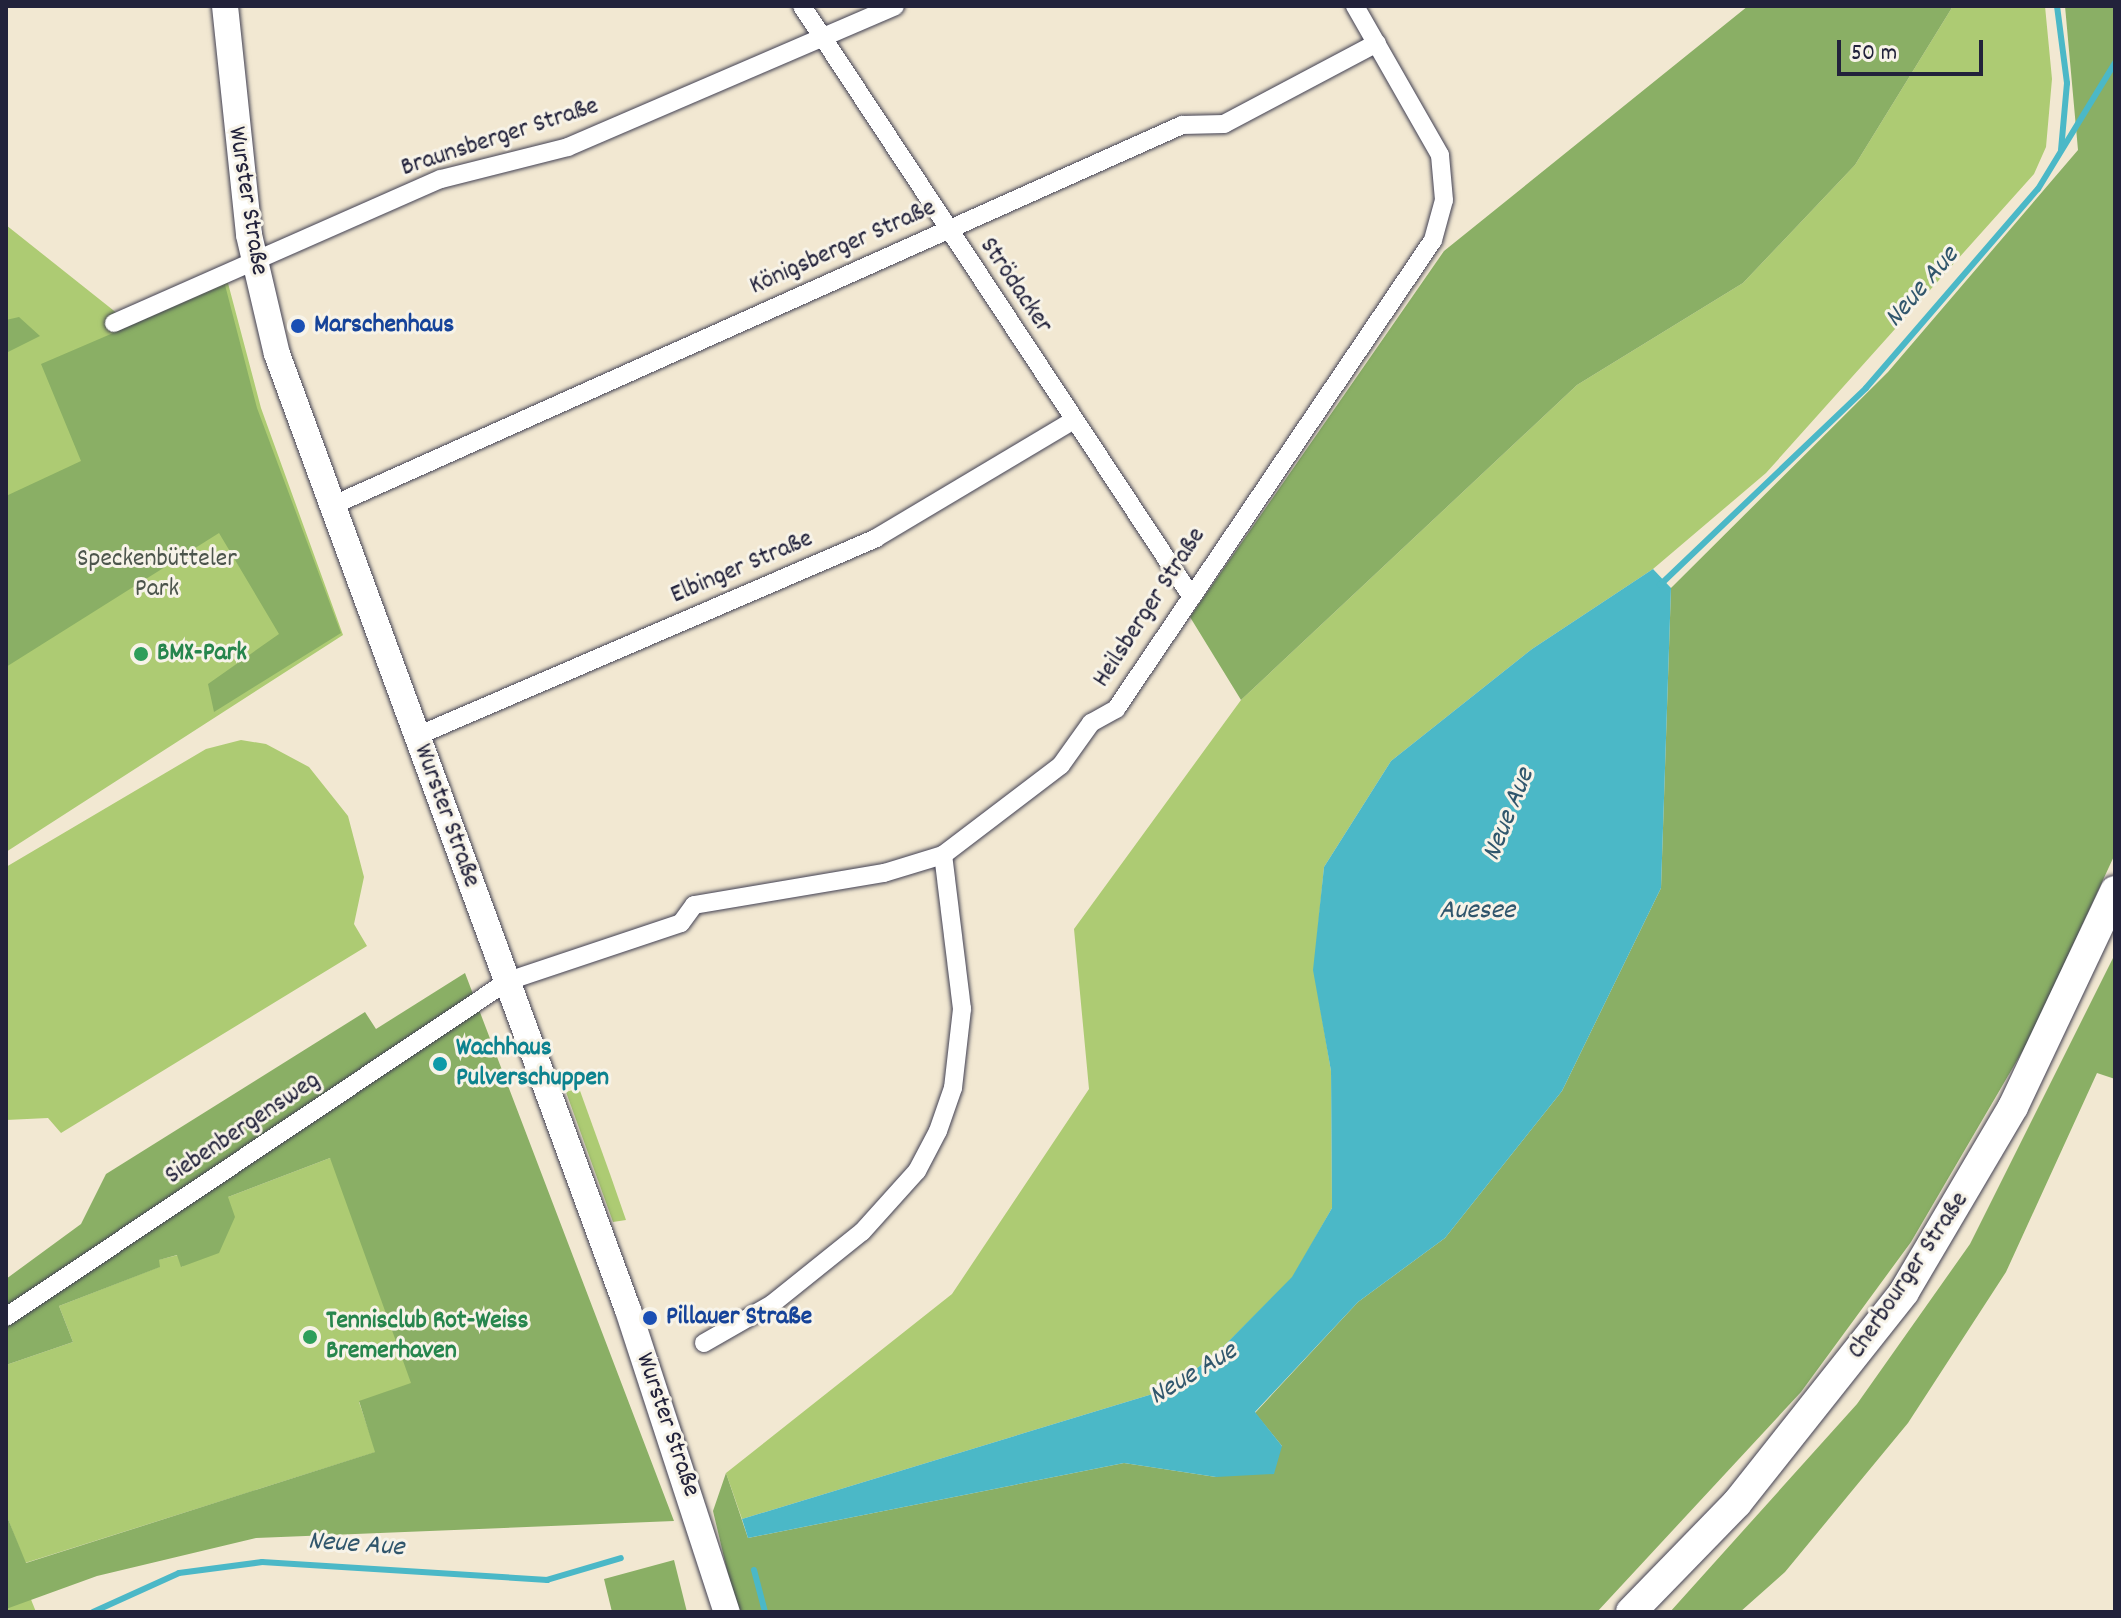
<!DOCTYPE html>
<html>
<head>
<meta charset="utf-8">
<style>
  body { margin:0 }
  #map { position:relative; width:2121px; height:1618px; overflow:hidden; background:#f2e8d2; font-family:Dekko,sans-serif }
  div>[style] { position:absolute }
  .green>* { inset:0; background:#adcb73 }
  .forest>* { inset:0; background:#8aaf65 }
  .water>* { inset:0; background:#4bb8c7 }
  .stream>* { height:6px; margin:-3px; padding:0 3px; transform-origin:3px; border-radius:3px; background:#4bb8c7 }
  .roads { filter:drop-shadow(0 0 2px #414052) drop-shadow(0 0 2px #414052) }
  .street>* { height:18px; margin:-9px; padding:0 9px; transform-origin:9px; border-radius:9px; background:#fff }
  .secondary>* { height:26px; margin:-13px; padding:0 13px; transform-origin:13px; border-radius:13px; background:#fff }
  .primary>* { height:30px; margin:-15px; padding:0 15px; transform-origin:15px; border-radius:15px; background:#fff }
  .dots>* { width:22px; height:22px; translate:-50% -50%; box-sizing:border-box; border:4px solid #f7f3e8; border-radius:50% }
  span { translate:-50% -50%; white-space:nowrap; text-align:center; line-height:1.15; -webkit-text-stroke:6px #f7f3e8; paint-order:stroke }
  .street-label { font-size:26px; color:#22223b }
  .transit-label { font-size:26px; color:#164399; font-weight:700 }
  .left { translate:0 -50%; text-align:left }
  .park-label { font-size:26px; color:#4c554c }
  .leisure-label { font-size:26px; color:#27864d; font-weight:700 }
  .culture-label { font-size:26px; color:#0d838f; font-weight:700 }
  .water-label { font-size:28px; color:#30566c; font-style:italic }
  .frame { position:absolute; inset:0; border:8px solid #22223b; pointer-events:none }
  .scale { position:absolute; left:1837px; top:40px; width:146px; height:36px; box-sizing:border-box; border:4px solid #22223b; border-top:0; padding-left:10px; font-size:24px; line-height:28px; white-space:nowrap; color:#22223b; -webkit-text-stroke:6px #f7f3e8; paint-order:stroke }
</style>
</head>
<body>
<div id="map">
  <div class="green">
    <div style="clip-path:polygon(1953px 6px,2045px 6px,2052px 79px,2046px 147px,2034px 174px,1766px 473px,1653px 569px,1532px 649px,1391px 761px,1324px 867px,1314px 970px,1331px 1071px,1332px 1208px,1293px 1277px,1216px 1354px,1169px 1389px,742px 1519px,726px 1473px,952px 1294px,1089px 1089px,1074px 929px,1241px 700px,1577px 385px,1743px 283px,1855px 165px)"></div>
    <div style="clip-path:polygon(6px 225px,118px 314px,224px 268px,261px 408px,343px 635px,6px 852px)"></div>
    <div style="clip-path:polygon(241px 740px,266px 744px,309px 767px,348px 816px,364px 877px,354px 924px,367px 946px,61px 1133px,48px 1118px,6px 1120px,6px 867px,206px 749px)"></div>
    <div style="clip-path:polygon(579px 1088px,610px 1174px,626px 1220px,613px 1222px,566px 1092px)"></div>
    <div style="clip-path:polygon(330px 1158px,552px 1348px,359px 1402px,376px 1452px,25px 1563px,6px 1514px,6px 1365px,73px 1342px,59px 1306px,159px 1267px,158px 1260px,178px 1255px,182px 1267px,228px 1197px)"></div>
    <div style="clip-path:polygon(6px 1537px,36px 1612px,6px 1612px)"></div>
  </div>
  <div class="forest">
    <div style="clip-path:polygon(1748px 6px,1953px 6px,1855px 165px,1743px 283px,1577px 385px,1241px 700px,1190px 617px,1444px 251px)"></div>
    <div style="clip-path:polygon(2065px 6px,2115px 6px,2115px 854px,2029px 1040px,1911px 1242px,1801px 1392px,1597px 1612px,737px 1612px,713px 1511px,726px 1473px,748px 1538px,1124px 1463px,1216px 1477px,1282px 1446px,1255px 1413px,1358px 1302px,1445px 1238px,1562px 1091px,1661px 888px,1671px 588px,1888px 372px,2078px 150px)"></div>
    <div style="clip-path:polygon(225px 285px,257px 408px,341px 633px,214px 712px,208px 684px,279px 634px,219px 533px,6px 667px,6px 496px,81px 461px,41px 364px)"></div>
    <div style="clip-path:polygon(19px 317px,40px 336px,6px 353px,6px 320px)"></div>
    <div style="clip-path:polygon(2115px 954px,2115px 1079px,2097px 1073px,2006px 1272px,1908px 1423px,1785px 1572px,1740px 1612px,1670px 1612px,1857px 1404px,1970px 1244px)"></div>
    <div style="clip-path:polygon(465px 973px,674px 1521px,256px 1538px,97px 1576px,6px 1609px,6px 1514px,26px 1563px,375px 1452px,359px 1401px,411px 1383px,330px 1158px,228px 1197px,235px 1217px,219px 1253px,181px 1267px,177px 1255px,159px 1260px,160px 1267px,59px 1306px,73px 1342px,6px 1365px,6px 1279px,81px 1224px,106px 1174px,365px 1012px,376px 1029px)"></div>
    <div style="clip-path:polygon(674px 1560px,687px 1612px,612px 1612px,604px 1579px)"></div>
  </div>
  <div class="water">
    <div style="clip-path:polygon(1653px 569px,1671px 588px,1661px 888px,1562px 1091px,1445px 1238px,1358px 1302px,1255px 1412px,1282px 1446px,1274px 1474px,1216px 1477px,1124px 1463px,748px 1538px,742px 1519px,1169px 1389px,1216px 1354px,1292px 1277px,1332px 1208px,1331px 1071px,1313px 970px,1324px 867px,1391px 761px,1532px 649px)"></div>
  </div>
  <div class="stream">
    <div style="left:2057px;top:6px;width:78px;rotate:82.6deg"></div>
    <div style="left:2067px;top:83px;width:67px;rotate:95.1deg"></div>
    <div style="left:1660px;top:585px;width:285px;rotate:-43.7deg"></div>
    <div style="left:1866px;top:388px;width:263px;rotate:-49.2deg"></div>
    <div style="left:2038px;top:189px;width:148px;rotate:-58.6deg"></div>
    <div style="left:754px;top:1570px;width:43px;rotate:75.3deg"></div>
    <div style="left:93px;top:1612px;width:94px;rotate:-24.4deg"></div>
    <div style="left:179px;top:1573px;width:84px;rotate:-7.5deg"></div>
    <div style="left:262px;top:1562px;width:286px;rotate:3.6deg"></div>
    <div style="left:547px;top:1580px;width:77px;rotate:-16.6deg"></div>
  </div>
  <div class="roads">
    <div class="street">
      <div style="left:802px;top:6px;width:703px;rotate:56.6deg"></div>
      <div style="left:114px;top:323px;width:357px;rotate:-23.8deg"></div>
      <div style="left:441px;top:179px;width:131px;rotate:-14.1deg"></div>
      <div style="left:568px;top:147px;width:356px;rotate:-23.3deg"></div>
      <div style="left:329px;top:507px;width:935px;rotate:-24.12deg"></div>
      <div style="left:1182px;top:125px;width:42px;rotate:-1.4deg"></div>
      <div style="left:1224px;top:124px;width:173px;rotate:-27.9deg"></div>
      <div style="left:417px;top:736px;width:500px;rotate:-23.3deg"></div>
      <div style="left:876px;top:538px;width:230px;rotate:-30.8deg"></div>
      <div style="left:6px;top:1317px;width:604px;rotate:-33.8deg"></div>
      <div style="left:508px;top:981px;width:182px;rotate:-18.5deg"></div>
      <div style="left:681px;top:923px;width:22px;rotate:-54deg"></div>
      <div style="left:694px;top:905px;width:193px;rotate:-9.6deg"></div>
      <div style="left:884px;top:873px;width:62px;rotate:-17deg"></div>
      <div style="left:943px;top:855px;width:148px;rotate:-37.3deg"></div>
      <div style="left:1061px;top:765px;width:52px;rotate:-54.5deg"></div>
      <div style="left:1091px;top:723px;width:29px;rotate:-29deg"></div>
      <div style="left:1116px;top:709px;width:566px;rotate:-55.94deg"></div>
      <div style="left:1433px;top:240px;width:41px;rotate:-74.6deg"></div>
      <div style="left:1444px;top:200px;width:45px;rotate:-95.1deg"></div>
      <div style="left:1440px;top:155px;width:172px;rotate:-119.7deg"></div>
      <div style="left:704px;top:1343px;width:78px;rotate:-29.8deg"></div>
      <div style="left:772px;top:1304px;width:115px;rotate:-38.7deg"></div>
      <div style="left:862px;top:1232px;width:82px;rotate:-48deg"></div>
      <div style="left:917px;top:1171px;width:45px;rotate:-62.3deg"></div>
      <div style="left:938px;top:1131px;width:46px;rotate:-70.8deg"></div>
      <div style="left:953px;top:1088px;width:80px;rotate:-83.5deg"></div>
      <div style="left:962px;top:1009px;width:155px;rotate:-97deg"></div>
    </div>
    <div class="secondary">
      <div style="left:225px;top:6px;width:230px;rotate:84deg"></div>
      <div style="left:249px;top:235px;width:122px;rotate:76.8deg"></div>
      <div style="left:277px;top:354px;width:1018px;rotate:69.84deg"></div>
      <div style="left:628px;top:1310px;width:318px;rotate:71.9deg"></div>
    </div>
    <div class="primary">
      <div style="left:1631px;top:1612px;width:152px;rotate:-45.8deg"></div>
      <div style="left:1737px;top:1503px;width:269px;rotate:-51.6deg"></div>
      <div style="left:1904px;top:1292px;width:215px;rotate:-59.5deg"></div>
      <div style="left:2013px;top:1107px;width:239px;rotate:-64.7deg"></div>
    </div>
  </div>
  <div class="dots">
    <div style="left:298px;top:326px;background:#1a4fb4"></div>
    <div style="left:141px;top:654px;background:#2e9e5b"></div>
    <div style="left:440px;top:1064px;background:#0f9aa8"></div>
    <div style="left:650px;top:1318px;background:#1a4fb4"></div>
    <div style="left:310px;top:1337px;background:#2e9e5b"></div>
  </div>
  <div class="street-label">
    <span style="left:500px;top:138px;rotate:-18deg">Braunsberger Straße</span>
    <span style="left:247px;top:201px;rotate:81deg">Wurster Straße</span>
    <span style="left:843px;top:248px;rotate:-24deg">Königsberger Straße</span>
    <span style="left:1015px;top:286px;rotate:56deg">Strödacker</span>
    <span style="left:742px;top:568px;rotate:-23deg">Elbinger Straße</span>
    <span style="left:1150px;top:608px;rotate:-57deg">Heilsberger Straße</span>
    <span style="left:446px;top:816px;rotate:70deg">Wurster Straße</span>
    <span style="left:243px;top:1129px;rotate:-34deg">Siebenbergensweg</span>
    <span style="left:1909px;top:1276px;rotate:-56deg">Cherbourger Straße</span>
    <span style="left:667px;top:1425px;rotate:71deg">Wurster Straße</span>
  </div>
  <div class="transit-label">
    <span class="left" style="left:314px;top:326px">Marschenhaus</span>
    <span class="left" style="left:666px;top:1318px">Pillauer Straße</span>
  </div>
  <div class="park-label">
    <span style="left:157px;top:575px">Speckenbütteler<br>Park</span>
  </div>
  <div class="leisure-label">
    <span class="left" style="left:157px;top:654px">BMX-Park</span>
    <span class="left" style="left:326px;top:1337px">Tennisclub Rot-Weiss<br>Bremerhaven</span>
  </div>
  <div class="culture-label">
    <span class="left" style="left:456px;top:1064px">Wachhaus<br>Pulverschuppen</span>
  </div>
  <div class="water-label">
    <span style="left:1923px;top:288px;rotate:-49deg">Neue Aue</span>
    <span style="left:1510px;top:815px;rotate:-68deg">Neue Aue</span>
    <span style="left:1477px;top:912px">Auesee</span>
    <span style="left:1194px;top:1375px;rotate:-31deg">Neue Aue</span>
    <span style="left:356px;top:1546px;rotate:4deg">Neue Aue</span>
  </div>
  <div class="frame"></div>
  <div class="scale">50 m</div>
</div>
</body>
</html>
